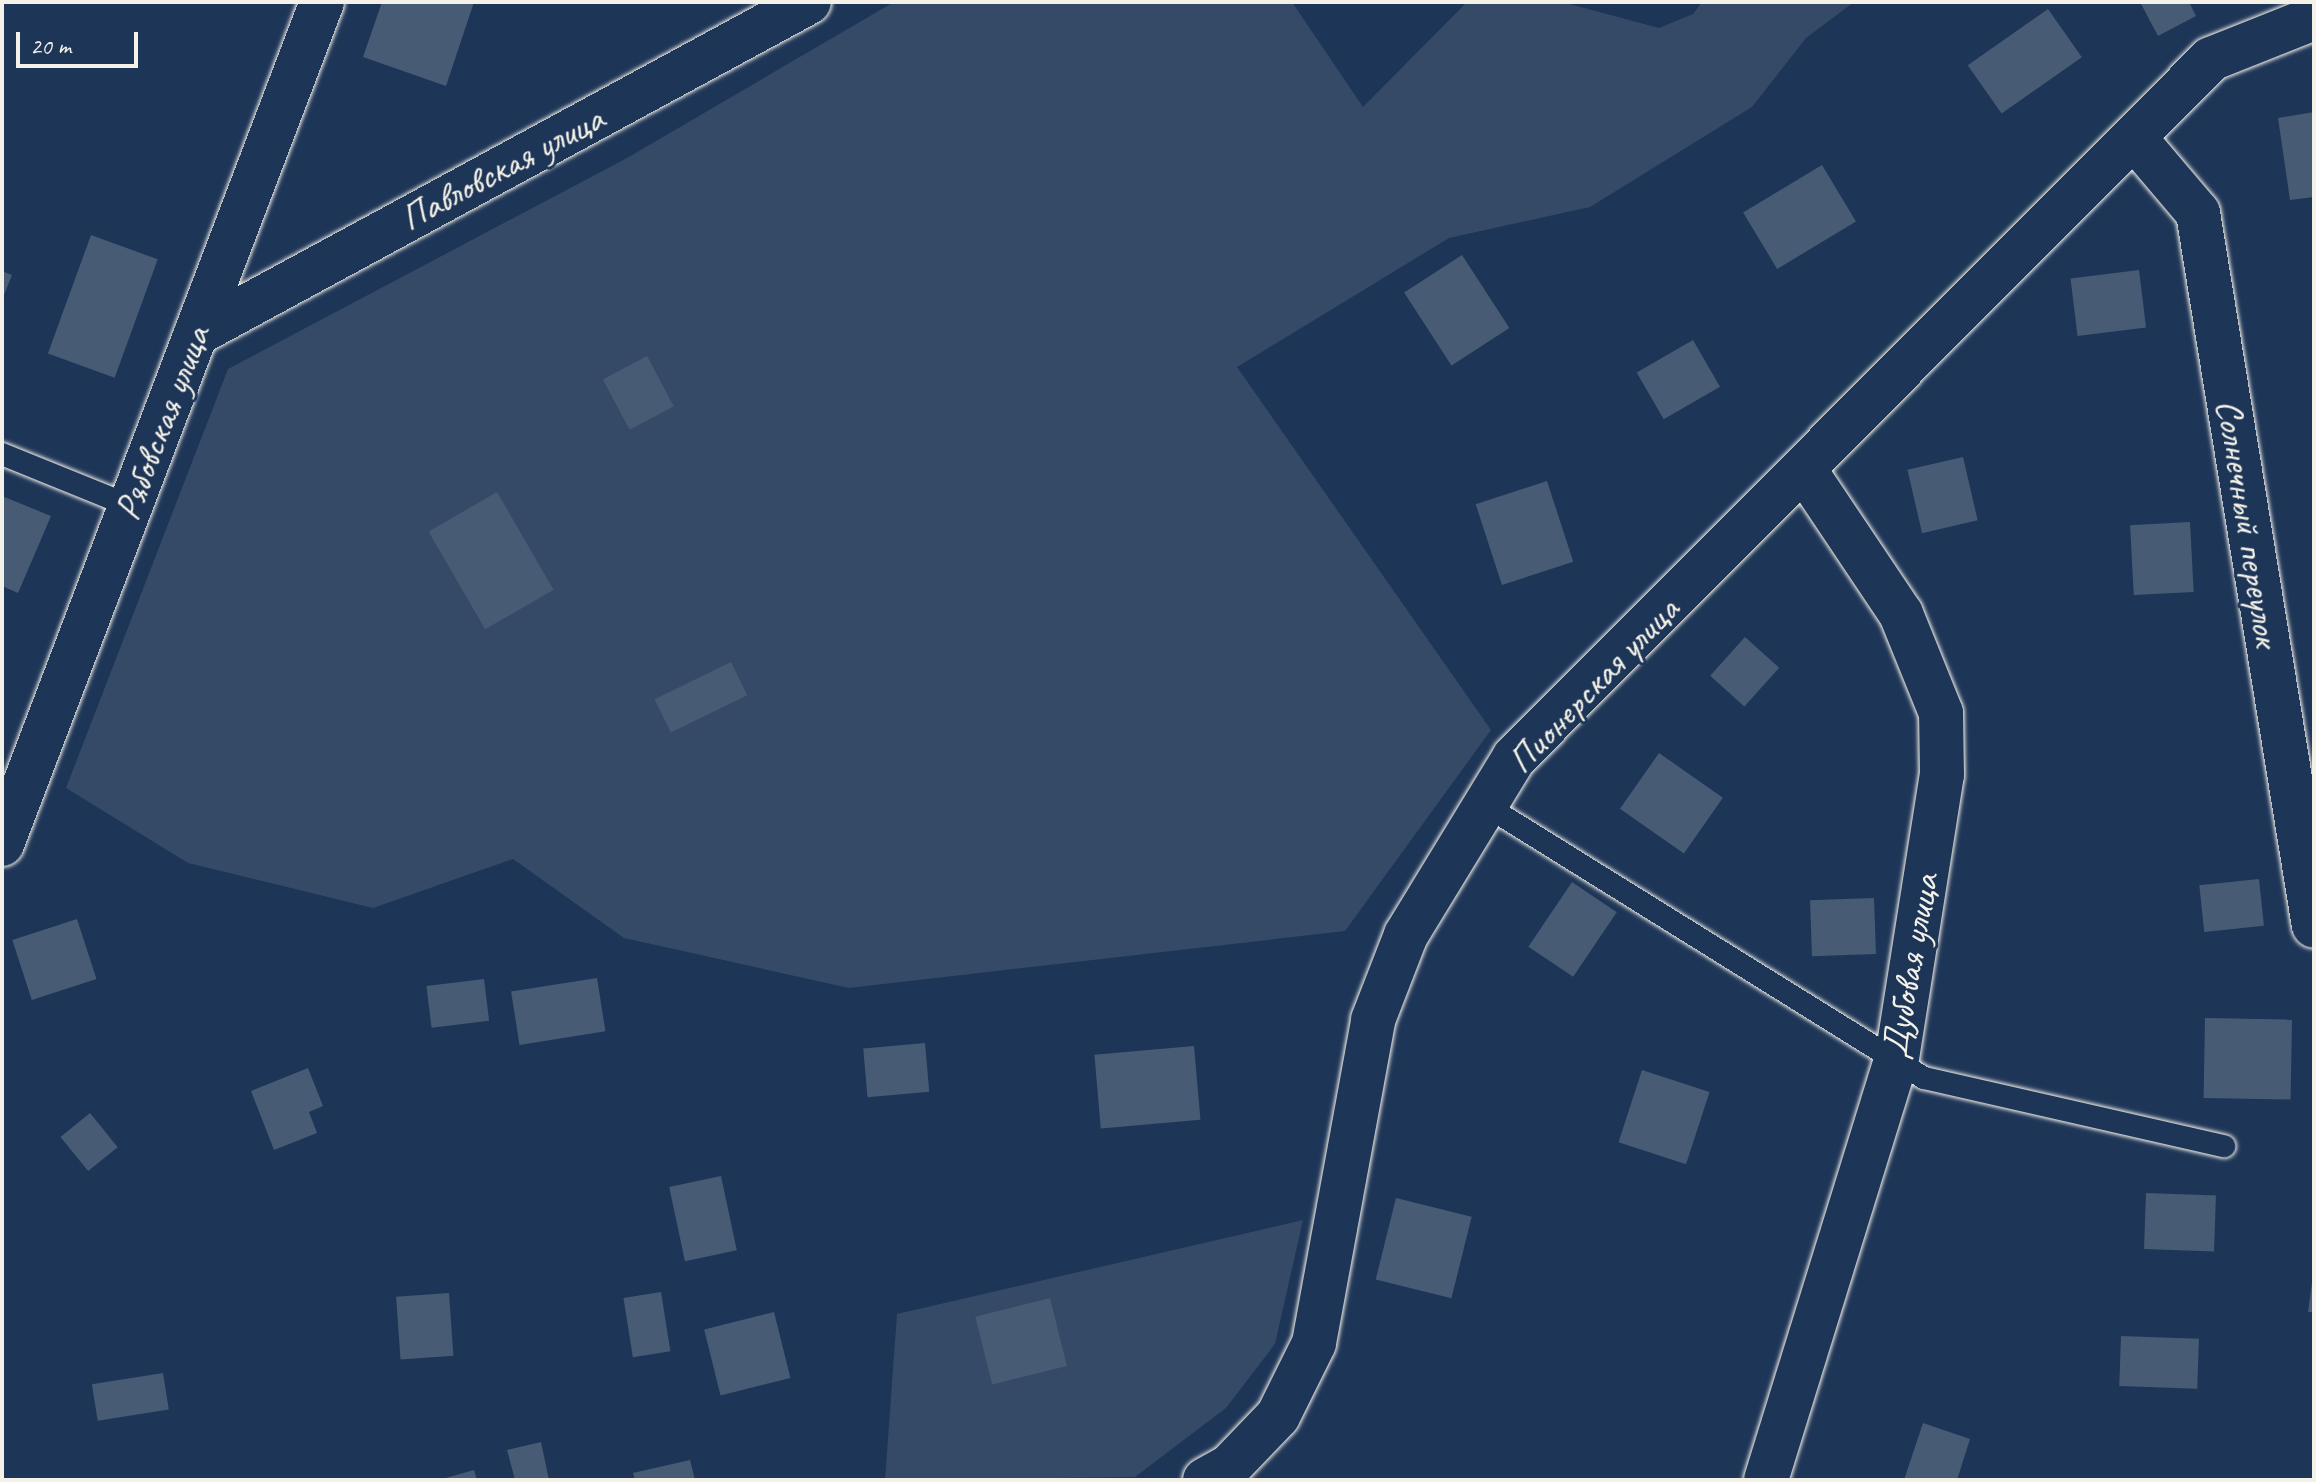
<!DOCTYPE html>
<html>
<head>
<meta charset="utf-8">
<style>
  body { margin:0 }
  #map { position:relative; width:2316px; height:1482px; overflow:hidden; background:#1d3557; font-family:Caveat,sans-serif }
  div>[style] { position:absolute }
  .green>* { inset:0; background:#354a67 }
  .building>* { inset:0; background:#485b74; transform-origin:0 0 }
  .roads { filter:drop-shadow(0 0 2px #f4f1e8) drop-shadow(0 0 2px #f4f1e8) }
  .lane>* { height:22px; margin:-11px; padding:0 11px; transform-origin:11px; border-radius:11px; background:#1d3557 }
  .street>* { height:44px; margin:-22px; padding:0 22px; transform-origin:22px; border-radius:22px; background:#1d3557 }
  span { translate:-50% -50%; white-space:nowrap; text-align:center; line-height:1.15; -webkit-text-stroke:6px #1d3557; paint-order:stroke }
  .street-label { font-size:38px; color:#f4f1e8 }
  .frame { position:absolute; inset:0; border:4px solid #f4f1e8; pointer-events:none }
  .scale { position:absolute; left:16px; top:32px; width:122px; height:36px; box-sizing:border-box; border:4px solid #f4f1e8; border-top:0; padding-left:10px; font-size:24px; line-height:28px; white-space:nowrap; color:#f4f1e8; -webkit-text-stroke:6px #1d3557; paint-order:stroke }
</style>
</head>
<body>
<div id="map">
  <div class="green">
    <div style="clip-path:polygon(894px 2px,1292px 2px,1363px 107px,1467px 2px,1562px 2px,1659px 28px,1693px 14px,1702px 2px,1854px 2px,1806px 38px,1752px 107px,1590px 207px,1449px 238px,1237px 367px,1491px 730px,1345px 931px,849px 988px,624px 938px,513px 859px,373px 908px,188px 863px,66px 788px,228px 369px,627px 158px)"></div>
    <div style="clip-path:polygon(1303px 1220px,1275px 1344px,1226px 1408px,1135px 1477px,885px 1480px,897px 1314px)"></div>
  </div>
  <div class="building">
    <div style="clip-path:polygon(382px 2px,474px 2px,446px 86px,363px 57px)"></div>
    <div style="clip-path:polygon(2140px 2px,2189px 2px,2196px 16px,2158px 36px)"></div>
    <div style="left:2048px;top:9px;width:59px;height:98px;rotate:55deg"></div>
    <div style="clip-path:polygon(2314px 112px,2314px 197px,2290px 200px,2278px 118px)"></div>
    <div style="left:1822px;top:165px;width:66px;height:92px;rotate:59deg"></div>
    <div style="left:91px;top:235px;width:71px;height:126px;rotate:20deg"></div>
    <div style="left:1462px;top:255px;width:87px;height:69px;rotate:57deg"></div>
    <div style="left:2139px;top:270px;width:58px;height:69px;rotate:83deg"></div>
    <div style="clip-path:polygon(2px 271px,12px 275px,2px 300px)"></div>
    <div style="left:1693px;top:340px;width:54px;height:65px;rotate:60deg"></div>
    <div style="left:647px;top:356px;width:57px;height:50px;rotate:62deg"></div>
    <div style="left:1963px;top:457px;width:65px;height:57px;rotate:77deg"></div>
    <div style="left:1547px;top:481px;width:85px;height:75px;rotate:72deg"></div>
    <div style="left:497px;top:492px;width:113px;height:79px;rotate:60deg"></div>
    <div style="clip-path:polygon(2px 496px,51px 516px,18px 593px,2px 586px)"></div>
    <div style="left:2190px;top:522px;width:70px;height:60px;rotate:87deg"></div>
    <div style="left:1745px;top:637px;width:46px;height:52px;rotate:42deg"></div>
    <div style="left:731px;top:662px;width:37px;height:85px;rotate:64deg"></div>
    <div style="left:1659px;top:753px;width:78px;height:68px;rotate:35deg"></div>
    <div style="left:2259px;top:879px;width:47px;height:60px;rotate:84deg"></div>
    <div style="left:1572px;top:882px;width:54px;height:78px;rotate:34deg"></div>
    <div style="left:1874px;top:898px;width:56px;height:64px;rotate:88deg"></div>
    <div style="left:77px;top:919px;width:63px;height:68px;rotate:72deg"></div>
    <div style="left:597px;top:978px;width:54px;height:87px;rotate:81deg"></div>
    <div style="left:484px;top:979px;width:42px;height:58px;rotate:83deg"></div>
    <div style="left:2205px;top:1018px;width:87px;height:80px;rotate:1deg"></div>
    <div style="left:925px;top:1043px;width:49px;height:62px;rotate:85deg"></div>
    <div style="left:1194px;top:1046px;width:74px;height:100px;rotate:85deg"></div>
    <div style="clip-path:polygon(308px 1068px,323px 1106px,309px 1112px,317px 1133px,274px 1150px,251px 1091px)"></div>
    <div style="left:1642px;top:1070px;width:71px;height:76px;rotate:18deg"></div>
    <div style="left:90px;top:1113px;width:44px;height:38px;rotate:51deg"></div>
    <div style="left:721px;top:1176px;width:76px;height:53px;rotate:78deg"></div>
    <div style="left:2146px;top:1193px;width:70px;height:56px;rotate:2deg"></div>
    <div style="left:1396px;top:1198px;width:78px;height:84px;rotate:14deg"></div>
    <div style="clip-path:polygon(2314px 1268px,2314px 1312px,2308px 1312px)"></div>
    <div style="left:661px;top:1292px;width:60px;height:38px;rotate:81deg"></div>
    <div style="left:449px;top:1293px;width:63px;height:53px;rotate:86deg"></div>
    <div style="left:1050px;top:1298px;width:70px;height:77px;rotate:76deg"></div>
    <div style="left:774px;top:1312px;width:68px;height:72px;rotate:76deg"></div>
    <div style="left:2121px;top:1336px;width:78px;height:50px;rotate:2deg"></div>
    <div style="left:163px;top:1373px;width:37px;height:72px;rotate:81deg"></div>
    <div style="clip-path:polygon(1923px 1423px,1970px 1439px,1957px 1480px,1904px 1480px)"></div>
    <div style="clip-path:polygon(541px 1442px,549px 1480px,515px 1480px,507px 1450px)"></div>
    <div style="clip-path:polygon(690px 1460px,695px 1480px,635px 1480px,633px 1473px)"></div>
    <div style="clip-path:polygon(474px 1470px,477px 1480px,443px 1480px,442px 1479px)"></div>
  </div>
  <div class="roads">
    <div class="lane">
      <div style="left:2px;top:454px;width:138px;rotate:22.1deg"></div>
      <div style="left:1485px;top:805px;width:517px;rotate:31.88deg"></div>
      <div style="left:1924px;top:1078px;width:308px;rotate:12.8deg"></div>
    </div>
    <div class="street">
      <div style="left:2137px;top:141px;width:94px;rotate:49.7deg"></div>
      <div style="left:2198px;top:213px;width:722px;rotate:80.76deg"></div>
      <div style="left:196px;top:334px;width:697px;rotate:-28.44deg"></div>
      <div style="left:2px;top:844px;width:901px;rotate:-69.19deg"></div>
      <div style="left:1205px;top:1480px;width:29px;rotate:-29deg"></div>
      <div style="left:1230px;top:1466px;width:69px;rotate:-46.2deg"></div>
      <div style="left:1278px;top:1416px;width:81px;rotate:-63.7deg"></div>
      <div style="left:1314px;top:1343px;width:328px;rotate:-79.6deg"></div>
      <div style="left:1373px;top:1020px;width:91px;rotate:-68.8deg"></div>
      <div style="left:1406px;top:935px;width:207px;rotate:-58.6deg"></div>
      <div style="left:1514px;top:758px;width:987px;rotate:-45.08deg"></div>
      <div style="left:2211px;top:59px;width:111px;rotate:-21.7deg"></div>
      <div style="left:1766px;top:1480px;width:442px;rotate:-72.8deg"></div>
      <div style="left:1897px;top:1058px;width:287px;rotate:-81deg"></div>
      <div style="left:1942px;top:775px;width:62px;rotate:-90.9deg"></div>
      <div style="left:1941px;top:713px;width:107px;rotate:-112deg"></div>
      <div style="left:1901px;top:614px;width:171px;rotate:-123.8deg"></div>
    </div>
  </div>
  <div class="street-label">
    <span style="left:502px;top:168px;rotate:-28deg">Павловская улица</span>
    <span style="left:162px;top:423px;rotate:-69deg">Рябовская улица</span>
    <span style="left:2248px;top:523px;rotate:81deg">Солнечный переулок</span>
    <span style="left:1593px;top:685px;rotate:-46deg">Пионерская улица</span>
    <span style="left:1910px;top:966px;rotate:-80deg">Дубовая улица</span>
  </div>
  <div class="frame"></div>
  <div class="scale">20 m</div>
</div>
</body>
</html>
